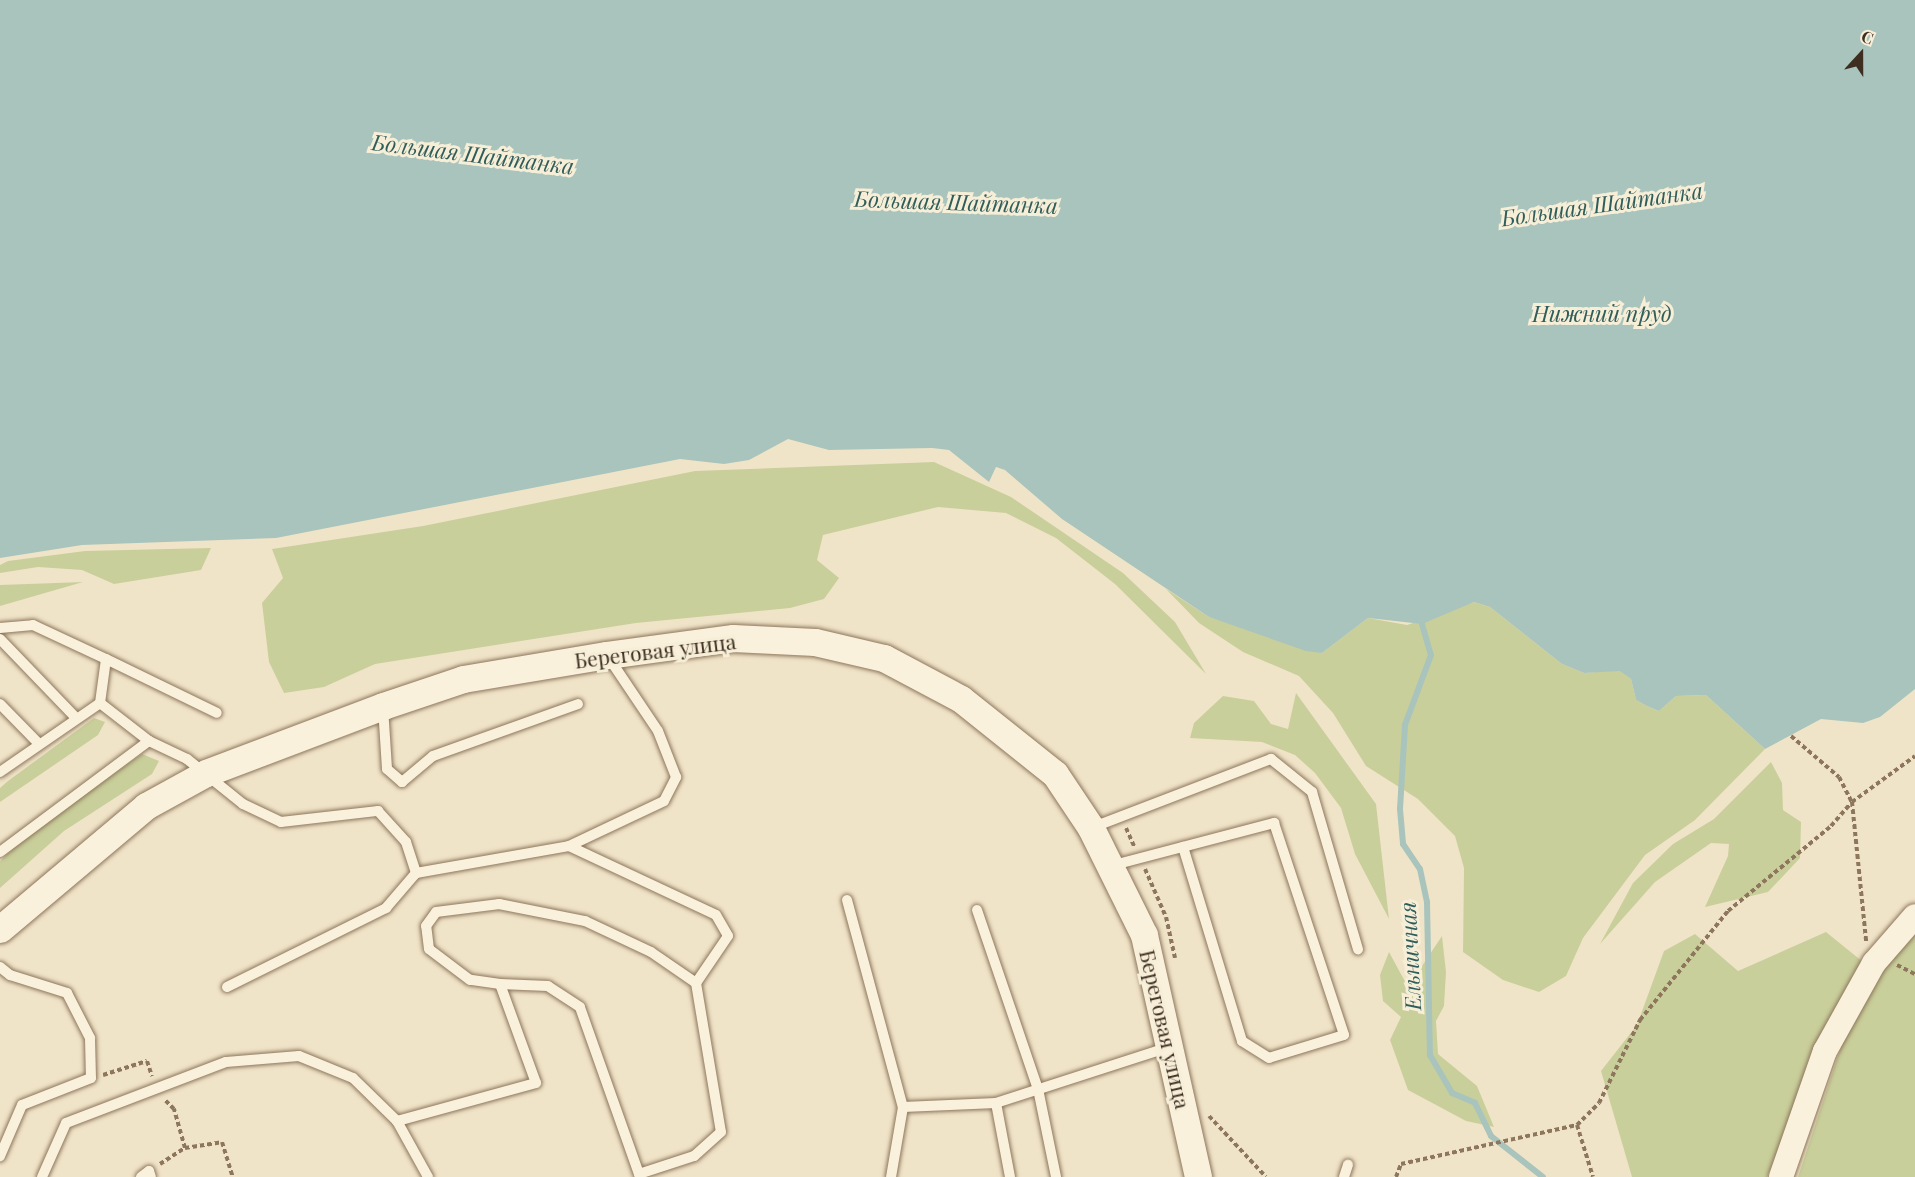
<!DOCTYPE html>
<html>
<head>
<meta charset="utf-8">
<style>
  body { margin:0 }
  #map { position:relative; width:1915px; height:1177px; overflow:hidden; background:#f0e4c8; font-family:"Playfair Display",serif }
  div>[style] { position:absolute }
  .green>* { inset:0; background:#c9cf9b }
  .water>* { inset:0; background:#a9c4bc }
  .stream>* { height:6px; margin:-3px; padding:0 3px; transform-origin:3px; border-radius:3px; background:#a9c4bc }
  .path>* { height:4px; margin-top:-2px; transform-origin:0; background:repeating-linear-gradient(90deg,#8d765c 0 4.5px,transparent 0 7.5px) }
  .roads { filter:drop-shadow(0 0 2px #8d765c) drop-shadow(0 0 2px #8d765c) }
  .service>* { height:10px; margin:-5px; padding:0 5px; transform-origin:5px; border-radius:5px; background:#faf1dc }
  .tertiary>* { height:24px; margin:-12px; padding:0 12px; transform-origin:12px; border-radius:12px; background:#faf1dc }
  .secondary>* { height:27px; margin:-13.5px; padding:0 13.5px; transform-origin:13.5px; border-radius:13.5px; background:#faf1dc }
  span { translate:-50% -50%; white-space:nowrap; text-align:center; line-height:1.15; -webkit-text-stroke:6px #f7eed8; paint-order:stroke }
  .street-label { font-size:21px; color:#3d2e20 }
  .water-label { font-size:22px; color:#2f5d5a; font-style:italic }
  .north { position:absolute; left:1831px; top:24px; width:60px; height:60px; -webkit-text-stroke:4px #f7eed8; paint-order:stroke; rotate:21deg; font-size:16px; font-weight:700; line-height:24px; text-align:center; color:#3d2e20 }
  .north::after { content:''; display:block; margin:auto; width:21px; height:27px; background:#3d2e20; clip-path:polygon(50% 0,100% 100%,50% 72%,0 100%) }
</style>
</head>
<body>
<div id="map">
  <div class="green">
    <div style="clip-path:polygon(934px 462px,1011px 497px,1123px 573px,1175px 622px,1206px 674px,1115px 584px,1056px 538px,1006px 513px,938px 507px,823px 535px,817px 560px,839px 578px,824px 599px,790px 608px,636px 623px,375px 664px,324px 687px,284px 693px,269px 662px,262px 603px,283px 578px,272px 549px,423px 526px,695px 471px)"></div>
    <div style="clip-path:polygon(211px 548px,201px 570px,114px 584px,82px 570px,38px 567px,0 573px,0 565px,8px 561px,85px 551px)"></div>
    <div style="clip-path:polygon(83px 582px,0 606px,0 585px)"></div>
    <div style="clip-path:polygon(1166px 589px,1209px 617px,1322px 653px,1368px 618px,1407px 625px,1474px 602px,1490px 607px,1562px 664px,1584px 673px,1620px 670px,1631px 679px,1636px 700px,1647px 706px,1659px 711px,1676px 696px,1706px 695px,1765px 749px,1695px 820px,1645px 855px,1583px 938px,1566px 976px,1539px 992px,1503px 980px,1463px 952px,1464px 868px,1455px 836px,1418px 799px,1366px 766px,1333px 713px,1299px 676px,1243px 652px,1199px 623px)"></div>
    <div style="clip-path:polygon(1296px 693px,1376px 804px,1389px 919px,1355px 854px,1341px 808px,1315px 773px,1295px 755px,1262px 742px,1190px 738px,1194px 723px,1223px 696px,1254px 701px,1271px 724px,1288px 729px)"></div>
    <div style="clip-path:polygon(94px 718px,105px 722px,98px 735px,0 802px,0 788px,8px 781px)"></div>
    <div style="clip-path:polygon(142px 754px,159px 761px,152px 774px,64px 831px,0 888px,0 861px,36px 828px)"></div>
    <div style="clip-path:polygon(1771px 762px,1782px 783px,1783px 810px,1801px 822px,1800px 858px,1768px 892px,1705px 907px,1728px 856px,1729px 844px,1711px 843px,1655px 882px,1600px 944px,1633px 883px,1673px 844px,1714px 819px)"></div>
    <div style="clip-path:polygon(1826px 932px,1863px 962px,1767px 1177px,1632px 1177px,1601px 1071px,1637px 1025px,1664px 951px,1695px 934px,1738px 971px)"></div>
    <div style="clip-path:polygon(1915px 932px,1915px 1177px,1798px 1177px,1843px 1041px,1893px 955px)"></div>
    <div style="clip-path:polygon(1442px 936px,1446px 972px,1444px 1006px,1436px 1021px,1438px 1054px,1477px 1086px,1494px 1127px,1466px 1121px,1408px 1090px,1390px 1040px,1401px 1017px,1383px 1001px,1380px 975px,1389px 952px,1408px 987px)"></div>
  </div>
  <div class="water">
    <div style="clip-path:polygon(0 0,1915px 0,1915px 689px,1880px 717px,1863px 723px,1821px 719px,1765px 749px,1706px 695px,1676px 696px,1659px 711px,1647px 706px,1636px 700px,1631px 679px,1620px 671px,1584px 673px,1562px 664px,1490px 607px,1474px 602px,1422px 624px,1368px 618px,1322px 653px,1306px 651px,1209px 617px,1062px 519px,1005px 470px,996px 467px,989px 482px,949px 450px,932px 448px,829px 450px,788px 439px,749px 460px,724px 464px,680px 459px,276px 538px,82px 545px,0 558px)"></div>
  </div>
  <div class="stream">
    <div style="left:1422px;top:624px;width:32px;rotate:74deg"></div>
    <div style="left:1431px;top:655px;width:75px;rotate:110.4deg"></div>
    <div style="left:1405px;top:725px;width:84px;rotate:93.4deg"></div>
    <div style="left:1400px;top:809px;width:35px;rotate:85deg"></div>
    <div style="left:1403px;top:844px;width:30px;rotate:56deg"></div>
    <div style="left:1420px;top:869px;width:34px;rotate:78deg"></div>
    <div style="left:1427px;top:902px;width:153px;rotate:88.9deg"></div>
    <div style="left:1430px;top:1055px;width:44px;rotate:59.9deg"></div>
    <div style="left:1452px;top:1093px;width:25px;rotate:23deg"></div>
    <div style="left:1475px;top:1103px;width:37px;rotate:64deg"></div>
    <div style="left:1491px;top:1136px;width:66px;rotate:38.3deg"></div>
  </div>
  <div class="path">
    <div style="left:1791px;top:736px;width:63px;rotate:40.5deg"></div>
    <div style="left:1839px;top:777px;width:28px;rotate:63deg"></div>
    <div style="left:1852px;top:802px;width:140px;rotate:84.2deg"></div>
    <div style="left:1126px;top:828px;width:20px;rotate:66deg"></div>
    <div style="left:1145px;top:869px;width:52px;rotate:66.4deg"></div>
    <div style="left:1166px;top:917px;width:42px;rotate:77.6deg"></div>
    <div style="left:1897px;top:965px;width:20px;rotate:27deg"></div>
    <div style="left:103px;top:1075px;width:46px;rotate:-17.7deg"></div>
    <div style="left:147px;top:1061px;width:16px;rotate:72deg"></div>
    <div style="left:1209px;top:1116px;width:83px;rotate:46.9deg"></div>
    <div style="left:1577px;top:1125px;width:31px;rotate:-45deg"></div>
    <div style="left:1599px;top:1103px;width:93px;rotate:-63.7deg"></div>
    <div style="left:1640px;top:1020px;width:140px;rotate:-51.1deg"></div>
    <div style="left:1728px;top:911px;width:134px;rotate:-39.5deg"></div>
    <div style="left:1831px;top:826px;width:32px;rotate:-49deg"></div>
    <div style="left:1852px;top:802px;width:78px;rotate:-36.1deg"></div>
    <div style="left:185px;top:1148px;width:37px;rotate:-9deg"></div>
    <div style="left:222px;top:1142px;width:37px;rotate:73deg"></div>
    <div style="left:160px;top:1164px;width:30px;rotate:-33deg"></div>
    <div style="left:185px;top:1148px;width:41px;rotate:-105.8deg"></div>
    <div style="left:174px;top:1109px;width:13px;rotate:-135deg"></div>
    <div style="left:1396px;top:1177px;width:14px;rotate:-69deg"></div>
    <div style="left:1401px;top:1164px;width:180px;rotate:-12.5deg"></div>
    <div style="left:1577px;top:1125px;width:54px;rotate:72.9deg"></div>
  </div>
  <div class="roads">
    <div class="service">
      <div style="left:0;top:628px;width:33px;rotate:-5deg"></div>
      <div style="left:33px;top:625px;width:81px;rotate:25deg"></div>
      <div style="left:0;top:639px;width:108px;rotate:46.1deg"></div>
      <div style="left:100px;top:703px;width:44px;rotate:-82.2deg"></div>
      <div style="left:106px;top:659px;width:123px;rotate:25.9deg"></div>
      <div style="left:0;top:704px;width:56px;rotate:45.7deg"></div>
      <div style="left:383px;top:707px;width:62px;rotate:86.3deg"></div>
      <div style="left:387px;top:769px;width:20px;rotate:41deg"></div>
      <div style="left:402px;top:782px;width:40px;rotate:-40deg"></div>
      <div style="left:433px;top:756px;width:154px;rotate:-19.7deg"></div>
      <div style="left:0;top:772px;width:121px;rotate:-34.6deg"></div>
      <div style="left:100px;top:703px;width:62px;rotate:37.8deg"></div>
      <div style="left:149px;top:741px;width:42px;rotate:25.3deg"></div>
      <div style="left:187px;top:759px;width:72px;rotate:38.8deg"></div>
      <div style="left:243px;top:804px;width:42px;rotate:25.3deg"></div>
      <div style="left:281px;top:822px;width:98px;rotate:-6.5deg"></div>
      <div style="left:378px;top:811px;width:42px;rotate:47.9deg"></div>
      <div style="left:406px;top:842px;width:33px;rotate:72deg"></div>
      <div style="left:416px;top:873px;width:155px;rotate:-10deg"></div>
      <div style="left:569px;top:846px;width:162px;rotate:25.1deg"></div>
      <div style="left:716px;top:915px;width:24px;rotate:60deg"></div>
      <div style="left:728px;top:936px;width:57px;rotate:124.2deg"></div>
      <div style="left:696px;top:983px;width:151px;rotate:80.5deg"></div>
      <div style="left:721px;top:1132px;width:36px;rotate:138deg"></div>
      <div style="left:694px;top:1156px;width:58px;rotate:161.9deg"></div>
      <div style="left:639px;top:1174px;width:177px;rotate:-109.5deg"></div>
      <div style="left:580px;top:1007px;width:38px;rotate:-147deg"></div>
      <div style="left:548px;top:986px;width:48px;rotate:-177.6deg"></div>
      <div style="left:500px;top:984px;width:105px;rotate:70deg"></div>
      <div style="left:536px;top:1083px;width:144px;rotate:164.7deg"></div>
      <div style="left:1091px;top:828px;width:193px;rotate:-21deg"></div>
      <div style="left:1271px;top:759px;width:53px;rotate:38.8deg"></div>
      <div style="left:1312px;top:792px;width:164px;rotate:73.7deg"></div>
      <div style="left:569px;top:846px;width:105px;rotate:-25.3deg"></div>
      <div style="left:664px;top:801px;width:27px;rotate:-63deg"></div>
      <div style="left:676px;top:777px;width:49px;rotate:-111.4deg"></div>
      <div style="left:658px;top:731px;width:92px;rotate:-123.9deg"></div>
      <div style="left:0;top:852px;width:186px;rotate:-36.7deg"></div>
      <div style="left:1110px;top:866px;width:170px;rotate:-14.7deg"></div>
      <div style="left:1274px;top:823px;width:223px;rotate:71.7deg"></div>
      <div style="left:1344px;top:1035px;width:78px;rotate:163deg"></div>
      <div style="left:1269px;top:1058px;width:32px;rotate:-148deg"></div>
      <div style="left:1242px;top:1041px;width:203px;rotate:-106.9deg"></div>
      <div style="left:847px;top:900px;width:214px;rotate:74.9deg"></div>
      <div style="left:903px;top:1107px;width:71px;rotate:99.7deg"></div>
      <div style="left:977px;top:910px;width:189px;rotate:71.2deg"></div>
      <div style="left:1038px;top:1089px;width:90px;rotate:78.4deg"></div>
      <div style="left:0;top:967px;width:13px;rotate:39deg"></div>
      <div style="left:10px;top:975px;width:60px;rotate:17.5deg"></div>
      <div style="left:67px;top:993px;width:51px;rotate:62.9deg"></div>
      <div style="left:90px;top:1038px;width:40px;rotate:88.6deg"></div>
      <div style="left:91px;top:1078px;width:74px;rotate:158.6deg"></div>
      <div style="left:22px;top:1105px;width:56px;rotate:113.3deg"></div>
      <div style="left:500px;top:984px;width:30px;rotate:-172deg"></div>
      <div style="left:470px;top:980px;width:51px;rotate:-142.9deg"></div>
      <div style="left:429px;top:949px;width:23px;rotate:-97deg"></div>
      <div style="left:426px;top:926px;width:17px;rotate:-54deg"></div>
      <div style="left:436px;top:912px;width:64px;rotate:-7.2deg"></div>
      <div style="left:499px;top:904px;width:88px;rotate:11.2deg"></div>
      <div style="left:585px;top:921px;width:73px;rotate:25.2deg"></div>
      <div style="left:651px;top:952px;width:55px;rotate:34.6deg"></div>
      <div style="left:227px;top:987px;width:178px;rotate:-26.4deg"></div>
      <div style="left:386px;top:908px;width:46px;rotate:-49.4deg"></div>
      <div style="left:903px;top:1107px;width:93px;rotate:-2.5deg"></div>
      <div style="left:42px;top:1177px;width:59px;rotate:-66deg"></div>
      <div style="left:66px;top:1123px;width:171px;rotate:-20.9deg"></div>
      <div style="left:226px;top:1062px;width:73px;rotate:-4.7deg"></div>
      <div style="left:299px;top:1056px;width:58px;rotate:22.2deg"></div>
      <div style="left:353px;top:1078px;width:62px;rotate:44.3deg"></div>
      <div style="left:397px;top:1121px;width:64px;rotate:61deg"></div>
      <div style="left:141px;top:1177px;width:10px;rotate:-37deg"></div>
      <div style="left:149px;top:1171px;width:6px;rotate:72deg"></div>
      <div style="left:1010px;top:1177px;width:75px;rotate:-100.7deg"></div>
      <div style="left:996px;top:1103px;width:182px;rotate:-17.9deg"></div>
      <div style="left:1344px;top:1177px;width:13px;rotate:-72deg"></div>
    </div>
    <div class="tertiary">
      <div style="left:1781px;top:1177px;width:133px;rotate:-70.8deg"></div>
      <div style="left:1825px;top:1051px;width:101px;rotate:-60.9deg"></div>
      <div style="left:1874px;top:963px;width:62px;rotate:-48.9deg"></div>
    </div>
    <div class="secondary">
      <div style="left:0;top:929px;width:191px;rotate:-40.1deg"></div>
      <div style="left:146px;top:806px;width:68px;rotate:-28.8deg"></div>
      <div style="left:206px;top:773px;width:189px;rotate:-20.7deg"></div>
      <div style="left:383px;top:706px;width:84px;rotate:-18.6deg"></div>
      <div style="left:463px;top:679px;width:146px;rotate:-9.5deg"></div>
      <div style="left:607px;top:655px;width:127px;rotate:-7.7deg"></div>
      <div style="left:733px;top:638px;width:82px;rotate:2.8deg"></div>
      <div style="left:815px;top:642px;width:71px;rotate:13.1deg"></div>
      <div style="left:884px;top:658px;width:87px;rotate:28deg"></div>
      <div style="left:961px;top:699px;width:120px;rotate:38.6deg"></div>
      <div style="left:1055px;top:774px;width:65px;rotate:56.3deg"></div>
      <div style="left:1091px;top:828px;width:119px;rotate:63.6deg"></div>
      <div style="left:1144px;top:935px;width:248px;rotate:77.4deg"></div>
    </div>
  </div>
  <div class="street-label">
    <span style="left:655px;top:650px;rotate:-7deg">Береговая улица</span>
    <span style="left:1166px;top:1029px;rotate:77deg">Береговая улица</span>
  </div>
  <div class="water-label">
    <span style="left:473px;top:154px;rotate:7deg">Большая Шайтанка</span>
    <span style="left:956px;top:202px;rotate:2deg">Большая Шайтанка</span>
    <span style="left:1602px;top:204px;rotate:-8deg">Большая Шайтанка</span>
    <span style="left:1602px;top:314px">Нижний пруд</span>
    <span style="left:1410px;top:956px;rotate:-93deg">Ельничная</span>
  </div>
  <div class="north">С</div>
</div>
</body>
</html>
